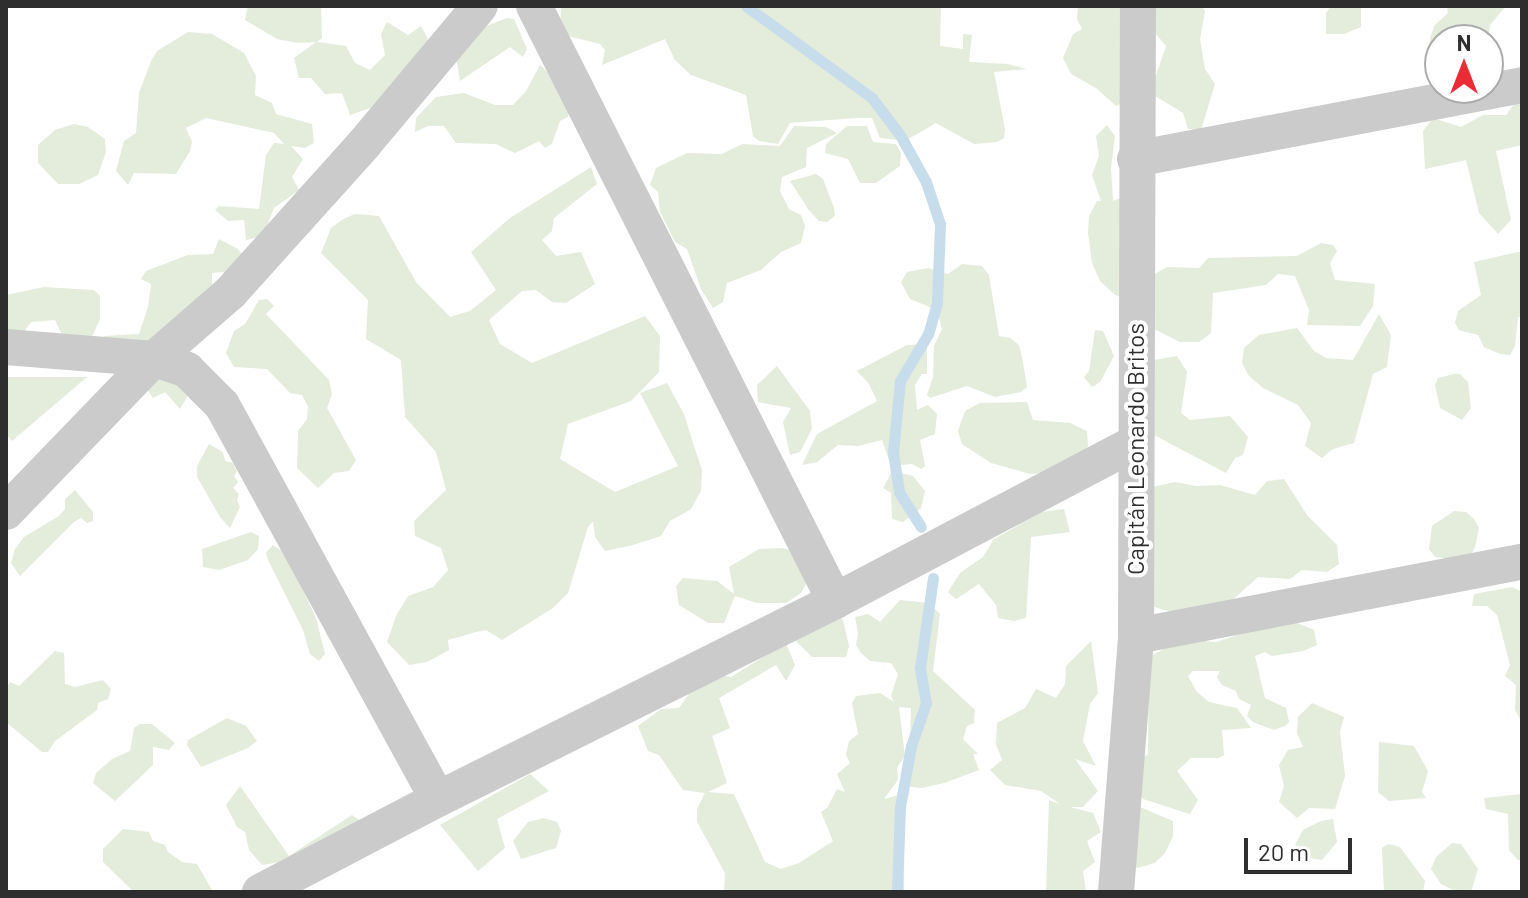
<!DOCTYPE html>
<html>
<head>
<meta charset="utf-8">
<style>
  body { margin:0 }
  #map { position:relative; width:1528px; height:898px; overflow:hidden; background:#fff; font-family:Barlow,sans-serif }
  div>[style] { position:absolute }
  .green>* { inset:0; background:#e4ecdb }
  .stream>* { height:11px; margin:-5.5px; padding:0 5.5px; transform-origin:5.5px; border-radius:5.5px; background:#c7ddec }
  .minor>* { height:36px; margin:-18px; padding:0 18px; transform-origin:18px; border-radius:18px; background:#cbcbcb }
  span { translate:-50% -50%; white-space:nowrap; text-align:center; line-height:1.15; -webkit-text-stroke:8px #fff; paint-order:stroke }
  .street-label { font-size:24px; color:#2e2e2e }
  .frame { position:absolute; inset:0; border:8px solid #2e2e2e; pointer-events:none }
  .north { position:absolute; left:1424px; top:24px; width:80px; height:80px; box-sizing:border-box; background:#fff; border:2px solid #ababab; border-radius:50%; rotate:0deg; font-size:22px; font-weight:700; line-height:32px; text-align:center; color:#2e2e2e }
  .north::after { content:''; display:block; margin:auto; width:28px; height:36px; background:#e92c36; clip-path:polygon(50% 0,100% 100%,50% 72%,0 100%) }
  .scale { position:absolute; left:1244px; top:838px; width:108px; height:36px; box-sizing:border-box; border:4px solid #2e2e2e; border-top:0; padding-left:10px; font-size:24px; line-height:28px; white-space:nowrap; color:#2e2e2e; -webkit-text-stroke:6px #fff; paint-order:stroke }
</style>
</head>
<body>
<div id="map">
  <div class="green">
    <div style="clip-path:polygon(248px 6px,321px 6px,322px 38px,317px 42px,346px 46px,355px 63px,370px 70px,385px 55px,381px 34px,387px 22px,408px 35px,421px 26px,430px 43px,379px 105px,350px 115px,342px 93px,325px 94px,311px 78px,299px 78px,294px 58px,316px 42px,298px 43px,277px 39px,245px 20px)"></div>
    <div style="clip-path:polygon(561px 6px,941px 6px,940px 46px,963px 49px,963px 34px,972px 35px,969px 62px,1008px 64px,1027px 69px,994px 72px,1005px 129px,1004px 138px,997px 142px,974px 144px,936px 123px,905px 141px,880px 138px,872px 118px,856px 118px,790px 123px,778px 144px,759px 141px,753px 136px,746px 95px,691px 75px,675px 60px,665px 39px,602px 65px,605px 50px,600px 44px,560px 34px)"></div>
    <div style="clip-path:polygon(1078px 6px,1132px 6px,1124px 102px,1116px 106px,1096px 88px,1071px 74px,1063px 58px,1073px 34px,1082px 29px,1077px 19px)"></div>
    <div style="clip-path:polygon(1155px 6px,1202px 6px,1205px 11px,1200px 39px,1205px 69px,1215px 84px,1201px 130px,1188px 129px,1183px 113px,1150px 93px,1166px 46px,1155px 33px)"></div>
    <div style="clip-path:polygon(1331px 6px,1361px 6px,1361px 27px,1344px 34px,1326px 34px,1326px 13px)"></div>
    <div style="clip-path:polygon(1447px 6px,1506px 6px,1490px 25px,1488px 40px,1440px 40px,1440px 78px,1427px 67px,1430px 39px,1434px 26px,1448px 13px)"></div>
    <div style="clip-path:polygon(507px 18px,514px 19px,527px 49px,523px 57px,510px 47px,460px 81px,455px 50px,476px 30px)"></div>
    <div style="clip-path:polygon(188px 32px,212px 34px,244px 53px,256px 76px,255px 95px,272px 103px,276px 114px,312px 124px,314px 143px,305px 148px,291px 146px,303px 159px,292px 177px,299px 190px,274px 208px,263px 236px,246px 240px,244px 220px,228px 221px,215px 210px,219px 206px,259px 209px,266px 155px,274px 143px,284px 144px,274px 133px,206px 118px,186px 128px,192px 142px,190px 151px,176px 174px,134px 173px,128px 185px,116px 171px,124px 141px,136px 133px,139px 93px,151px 61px,157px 51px)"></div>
    <div style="clip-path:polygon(540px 65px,570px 93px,568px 117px,560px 121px,552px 144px,545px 148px,539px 141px,515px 153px,496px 144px,456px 143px,444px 126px,428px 126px,415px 132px,416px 118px,436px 97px,464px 93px,495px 105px,513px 105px,526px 91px)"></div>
    <div style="clip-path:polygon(1520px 96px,1522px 145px,1496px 151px,1511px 220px,1498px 234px,1479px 213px,1466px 160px,1425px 169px,1423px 131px,1433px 118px,1461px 127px,1483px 115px,1506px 115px)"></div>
    <div style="clip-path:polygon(74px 124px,88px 127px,105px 139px,106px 152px,98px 175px,79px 184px,58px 184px,38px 163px,38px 145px,55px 130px)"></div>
    <div style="clip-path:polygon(1107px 125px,1115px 136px,1111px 168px,1113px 201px,1121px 198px,1123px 297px,1115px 295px,1100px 281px,1092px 263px,1088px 233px,1089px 216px,1097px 201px,1101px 201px,1092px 175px,1099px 156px,1096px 136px)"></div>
    <div style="clip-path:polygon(794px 126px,826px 127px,837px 133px,807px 148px,806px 167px,782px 177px,780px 191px,789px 209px,801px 215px,805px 226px,801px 243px,781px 252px,761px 270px,727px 283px,723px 302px,713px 308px,701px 289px,687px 249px,675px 242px,660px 212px,658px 192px,650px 185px,656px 168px,687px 153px,722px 154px,742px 144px,780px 146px)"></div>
    <div style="clip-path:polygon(847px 126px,867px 126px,873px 142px,896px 144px,901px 153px,900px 166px,876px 183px,860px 183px,848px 159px,825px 153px,826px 144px)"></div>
    <div style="clip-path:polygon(591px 167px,597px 184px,554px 218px,552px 231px,542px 240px,556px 256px,581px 252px,595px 284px,566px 303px,552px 302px,536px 290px,522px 291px,489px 320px,500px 344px,532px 363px,645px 316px,660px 336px,659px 372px,631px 401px,568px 424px,560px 459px,615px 492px,678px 466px,640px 393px,667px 383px,684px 414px,693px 443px,702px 470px,701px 491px,691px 509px,670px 521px,661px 536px,633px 545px,605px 551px,595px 537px,593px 521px,588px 527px,568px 593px,553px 608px,502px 640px,486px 630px,476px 632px,448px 640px,449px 650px,427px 662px,409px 665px,387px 642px,396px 616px,408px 596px,433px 587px,448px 570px,441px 548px,415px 536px,414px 521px,446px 490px,436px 452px,405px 417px,401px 360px,366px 339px,368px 300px,321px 253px,331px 228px,343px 219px,355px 214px,379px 216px,416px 282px,450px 317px,470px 311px,496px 290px,471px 252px,510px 218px)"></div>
    <div style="clip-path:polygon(816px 174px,823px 179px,834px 208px,835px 216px,827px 222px,819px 221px,808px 209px,790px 181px)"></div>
    <div style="clip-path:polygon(219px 239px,238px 249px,243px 256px,231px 277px,223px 272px,212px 273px,212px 289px,183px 344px,107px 342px,104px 336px,139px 334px,148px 307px,151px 284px,141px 279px,146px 271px,188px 255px,213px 254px)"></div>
    <div style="clip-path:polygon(1321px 243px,1333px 245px,1337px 251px,1330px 263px,1335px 280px,1375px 284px,1373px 306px,1360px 326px,1307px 325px,1309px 310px,1295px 276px,1278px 274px,1266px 285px,1213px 293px,1211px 333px,1199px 342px,1180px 342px,1148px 326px,1148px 278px,1167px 267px,1199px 268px,1208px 258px,1297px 256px)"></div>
    <div style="clip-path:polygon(1522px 251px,1522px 317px,1518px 317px,1515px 346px,1510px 355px,1500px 354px,1484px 347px,1478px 335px,1459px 330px,1455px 323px,1458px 311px,1481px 295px,1474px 262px)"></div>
    <div style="clip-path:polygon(962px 264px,982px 266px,989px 275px,999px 336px,1010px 338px,1019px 345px,1022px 357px,1027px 387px,1021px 392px,995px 397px,967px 386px,930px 398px,927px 395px,933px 377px,934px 346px,942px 329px,937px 310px,910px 299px,901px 282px,907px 272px,928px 268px,948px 274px)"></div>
    <div style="clip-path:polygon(44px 287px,94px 290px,100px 296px,100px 319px,93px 335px,78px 343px,64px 339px,55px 320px,31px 322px,20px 338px,6px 333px,6px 295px)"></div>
    <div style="clip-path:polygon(267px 299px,274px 306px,266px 314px,329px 380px,332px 394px,327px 408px,356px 460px,349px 471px,334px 473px,318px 488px,297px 468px,298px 431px,307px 419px,308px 407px,302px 395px,290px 393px,267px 369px,234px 367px,226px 353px,234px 331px,245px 324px,259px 300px)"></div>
    <div style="clip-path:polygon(1379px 314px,1391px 335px,1387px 367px,1373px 374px,1354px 443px,1333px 449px,1322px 458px,1305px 446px,1311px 423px,1298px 405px,1263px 388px,1249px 376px,1242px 363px,1244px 348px,1259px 335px,1297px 328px,1314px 351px,1326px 358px,1353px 360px)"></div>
    <div style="clip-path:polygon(1095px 330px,1103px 331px,1114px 356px,1100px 382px,1092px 387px,1084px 377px,1089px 371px)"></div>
    <div style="clip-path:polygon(927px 344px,927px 374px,922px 374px,915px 385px,917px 410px,928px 405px,937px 414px,935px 434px,920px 440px,925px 466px,921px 469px,912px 464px,891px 466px,882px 440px,858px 446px,838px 445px,817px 462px,802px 465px,817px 434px,877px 401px,869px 384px,857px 371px,907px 345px)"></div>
    <div style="clip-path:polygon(1177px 356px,1187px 372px,1181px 413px,1190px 420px,1230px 416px,1248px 437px,1243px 455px,1235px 458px,1226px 473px,1154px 435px,1154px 360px)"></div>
    <div style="clip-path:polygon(777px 366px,810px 411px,812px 429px,800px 452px,790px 455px,783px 422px,791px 408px,758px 402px,757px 385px)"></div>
    <div style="clip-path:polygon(153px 372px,190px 392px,180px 409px,165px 392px,153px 398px,148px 391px,147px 380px)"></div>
    <div style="clip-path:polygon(1454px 374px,1460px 374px,1468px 382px,1471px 408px,1462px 420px,1440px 408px,1435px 385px,1438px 378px)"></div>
    <div style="clip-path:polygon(6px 377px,87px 377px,12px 441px,6px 434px)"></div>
    <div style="clip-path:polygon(1027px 402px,1033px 420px,1070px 423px,1087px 431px,1088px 446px,1081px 459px,1062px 472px,1030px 474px,991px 463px,962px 444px,958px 431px,965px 411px,980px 403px)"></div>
    <div style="clip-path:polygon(209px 444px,223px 452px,225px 461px,233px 463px,237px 471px,234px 476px,238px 482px,233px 488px,239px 494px,237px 500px,240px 507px,230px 528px,220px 517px,197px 477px,197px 466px)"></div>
    <div style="clip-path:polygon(892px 471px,913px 476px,925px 491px,921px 508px,903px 522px,892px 519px,891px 493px,883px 488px)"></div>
    <div style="clip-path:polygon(1284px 479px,1307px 515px,1337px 545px,1339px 564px,1327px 572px,1302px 570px,1290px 579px,1258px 577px,1228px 604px,1172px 612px,1151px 606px,1143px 489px,1175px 482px,1196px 486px,1220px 485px,1255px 495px,1267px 481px)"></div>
    <div style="clip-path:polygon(75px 490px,93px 512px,93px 521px,87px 523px,81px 518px,74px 522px,20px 576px,11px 563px,15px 549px,24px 537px,59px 516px,65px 509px,65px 499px)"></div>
    <div style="clip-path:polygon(1064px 509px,1070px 532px,1031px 537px,1026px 618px,1014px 621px,998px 618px,996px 605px,979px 584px,956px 599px,948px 592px,960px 573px,983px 557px,994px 539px,1042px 512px)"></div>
    <div style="clip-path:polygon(1454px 511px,1466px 512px,1474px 519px,1479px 528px,1475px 547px,1471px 555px,1451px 559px,1435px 557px,1429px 549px,1432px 526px)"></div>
    <div style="clip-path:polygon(251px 532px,259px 536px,258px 549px,248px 560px,219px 570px,203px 567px,202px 549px)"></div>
    <div style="clip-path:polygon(273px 545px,283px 552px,293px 569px,316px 618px,325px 654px,319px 661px,310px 654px,303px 630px,267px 558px,266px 552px)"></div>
    <div style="clip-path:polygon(782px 548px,800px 552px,811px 575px,801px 593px,786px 603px,757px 603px,735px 596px,724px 623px,708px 623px,679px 605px,676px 586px,683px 578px,717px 581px,734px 594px,729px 567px,759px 549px)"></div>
    <div style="clip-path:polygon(1512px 587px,1522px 592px,1522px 722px,1515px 710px,1516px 685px,1505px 676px,1510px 665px,1497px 615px,1487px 606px,1472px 606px,1474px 594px)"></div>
    <div style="clip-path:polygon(900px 600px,929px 603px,940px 614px,933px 671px,975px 710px,974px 723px,967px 726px,963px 739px,978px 754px,973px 754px,979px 770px,944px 783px,922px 788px,904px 786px,910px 753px,911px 708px,899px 707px,905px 756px,897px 767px,898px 780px,884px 799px,902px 794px,904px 892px,724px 892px,725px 873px,697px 822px,697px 809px,705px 793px,683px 790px,659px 755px,648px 751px,638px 726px,661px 709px,679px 708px,704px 672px,731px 677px,786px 643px,795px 665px,786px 681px,776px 665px,719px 698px,730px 728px,712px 736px,727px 783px,708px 792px,734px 794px,765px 862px,781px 869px,799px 863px,833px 841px,821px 812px,827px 808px,837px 789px,845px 792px,837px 774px,850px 763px,846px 755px,849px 741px,858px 734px,852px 703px,856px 696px,880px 693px,894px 702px,891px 696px,898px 674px,891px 663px,870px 661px,861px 653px,856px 645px,858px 633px,855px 617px,868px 614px,880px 622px)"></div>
    <div style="clip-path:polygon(835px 611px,843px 620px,849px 646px,846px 657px,812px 657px,797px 642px,789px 620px)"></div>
    <div style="clip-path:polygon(1297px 623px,1314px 630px,1317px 645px,1303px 651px,1272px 656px,1265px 652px,1255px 656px,1265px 698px,1286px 708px,1289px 722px,1285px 726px,1274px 730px,1253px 722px,1247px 716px,1251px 705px,1239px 699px,1236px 691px,1222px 685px,1217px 677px,1220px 671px,1193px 671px,1188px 676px,1197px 692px,1209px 702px,1237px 708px,1251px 728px,1222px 730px,1224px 755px,1219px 758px,1191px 758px,1177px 771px,1198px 800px,1190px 814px,1143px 799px,1139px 794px,1143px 758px,1148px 754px,1149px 657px,1182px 639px,1216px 642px,1257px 629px)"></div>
    <div style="clip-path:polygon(1091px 641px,1098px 693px,1090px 704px,1083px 741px,1096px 766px,1075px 759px,1098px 791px,1083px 807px,1070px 807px,1093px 813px,1101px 832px,1087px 841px,1095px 862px,1083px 871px,1086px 892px,1046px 892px,1049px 800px,1060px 804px,1041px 791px,1005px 785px,990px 770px,1002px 760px,996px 744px,997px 723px,1025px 708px,1036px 689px,1056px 698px,1065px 684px,1066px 666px)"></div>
    <div style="clip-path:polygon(55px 651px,64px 653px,65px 684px,75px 687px,103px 680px,111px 689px,108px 699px,98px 703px,97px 710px,55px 741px,48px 752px,42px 752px,6px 722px,6px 689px,10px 682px,19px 686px)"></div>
    <div style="clip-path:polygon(1312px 703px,1344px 717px,1340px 732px,1345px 776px,1335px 809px,1309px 808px,1297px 818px,1279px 802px,1284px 786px,1279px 765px,1288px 750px,1303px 747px,1297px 733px,1298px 717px)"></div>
    <div style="clip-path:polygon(227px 718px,246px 726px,257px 741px,248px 748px,201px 767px,187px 745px,188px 740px)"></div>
    <div style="clip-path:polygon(140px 724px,152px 724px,175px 743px,169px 750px,153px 747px,153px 765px,115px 801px,93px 783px,96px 773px,112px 759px,130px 751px,134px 728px)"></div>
    <div style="clip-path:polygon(1379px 742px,1414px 746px,1428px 771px,1422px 792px,1426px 798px,1389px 801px,1378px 792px)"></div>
    <div style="clip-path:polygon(530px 774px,549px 791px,497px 819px,505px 848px,478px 871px,440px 825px)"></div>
    <div style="clip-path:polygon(240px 786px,289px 856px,352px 815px,361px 821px,280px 862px,262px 865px,249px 850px,245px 832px,237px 827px,226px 805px)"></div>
    <div style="clip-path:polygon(1522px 794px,1522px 860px,1518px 860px,1509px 850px,1508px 814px,1486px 809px,1484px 798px)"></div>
    <div style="clip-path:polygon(1140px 807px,1173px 821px,1173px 836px,1165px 853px,1155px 863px,1137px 868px,1130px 857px)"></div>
    <div style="clip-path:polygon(544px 818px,557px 822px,561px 831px,556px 848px,521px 859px,513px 841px,528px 822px)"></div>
    <div style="clip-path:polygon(1333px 819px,1337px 842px,1322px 860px,1309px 858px,1295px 845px,1303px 830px,1321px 821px)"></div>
    <div style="clip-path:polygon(123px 829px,149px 832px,153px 841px,165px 845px,168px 852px,182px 862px,197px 864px,213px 892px,134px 892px,103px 862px,103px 849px)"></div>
    <div style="clip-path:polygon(1452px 843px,1461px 844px,1478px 869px,1471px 892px,1453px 890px,1441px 884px,1431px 869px,1436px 857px)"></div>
    <div style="clip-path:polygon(1388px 844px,1400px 847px,1425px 881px,1423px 892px,1384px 892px,1382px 848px)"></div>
  </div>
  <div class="stream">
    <div style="left:746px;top:6px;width:156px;rotate:36.1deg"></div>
    <div style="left:872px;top:98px;width:46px;rotate:52.9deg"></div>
    <div style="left:900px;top:135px;width:54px;rotate:61deg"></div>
    <div style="left:926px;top:182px;width:44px;rotate:71.6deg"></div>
    <div style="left:940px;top:224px;width:79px;rotate:92.2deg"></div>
    <div style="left:937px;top:303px;width:32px;rotate:106deg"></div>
    <div style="left:928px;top:334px;width:55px;rotate:120.8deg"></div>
    <div style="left:900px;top:381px;width:72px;rotate:95.6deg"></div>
    <div style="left:893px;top:453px;width:39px;rotate:81deg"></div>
    <div style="left:899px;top:492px;width:41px;rotate:57.8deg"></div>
    <div style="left:897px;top:892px;width:85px;rotate:-88deg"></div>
    <div style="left:900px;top:807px;width:62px;rotate:-79.8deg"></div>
    <div style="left:911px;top:746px;width:46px;rotate:-70.8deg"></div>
    <div style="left:926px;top:703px;width:36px;rotate:-100deg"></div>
    <div style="left:920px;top:668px;width:91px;rotate:-81.8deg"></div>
  </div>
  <div class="minor">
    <div style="left:534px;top:6px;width:667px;rotate:63.17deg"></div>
    <div style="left:1135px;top:159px;width:394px;rotate:-10.8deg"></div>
    <div style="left:6px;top:347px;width:148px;rotate:4.6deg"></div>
    <div style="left:154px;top:359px;width:35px;rotate:18deg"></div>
    <div style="left:187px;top:370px;width:49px;rotate:45deg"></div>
    <div style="left:222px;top:405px;width:449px;rotate:61.3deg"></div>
    <div style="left:6px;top:512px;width:213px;rotate:-46deg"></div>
    <div style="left:154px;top:359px;width:101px;rotate:-41deg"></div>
    <div style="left:230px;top:293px;width:200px;rotate:-48deg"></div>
    <div style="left:364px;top:144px;width:180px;rotate:-50deg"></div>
    <div style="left:1136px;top:636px;width:393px;rotate:-10.9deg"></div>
    <div style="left:260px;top:892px;width:201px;rotate:-27.6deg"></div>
    <div style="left:438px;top:799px;width:444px;rotate:-26.5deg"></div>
    <div style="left:835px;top:601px;width:337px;rotate:-27.8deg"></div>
    <div style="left:1116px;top:892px;width:257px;rotate:-85.5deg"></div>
    <div style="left:1136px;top:636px;width:630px;rotate:-89.82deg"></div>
  </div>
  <div class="street-label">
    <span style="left:1135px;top:449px;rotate:-90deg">Capitán Leonardo Britos</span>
  </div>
  <div class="frame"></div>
  <div class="north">N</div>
  <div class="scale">20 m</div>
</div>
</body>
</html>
